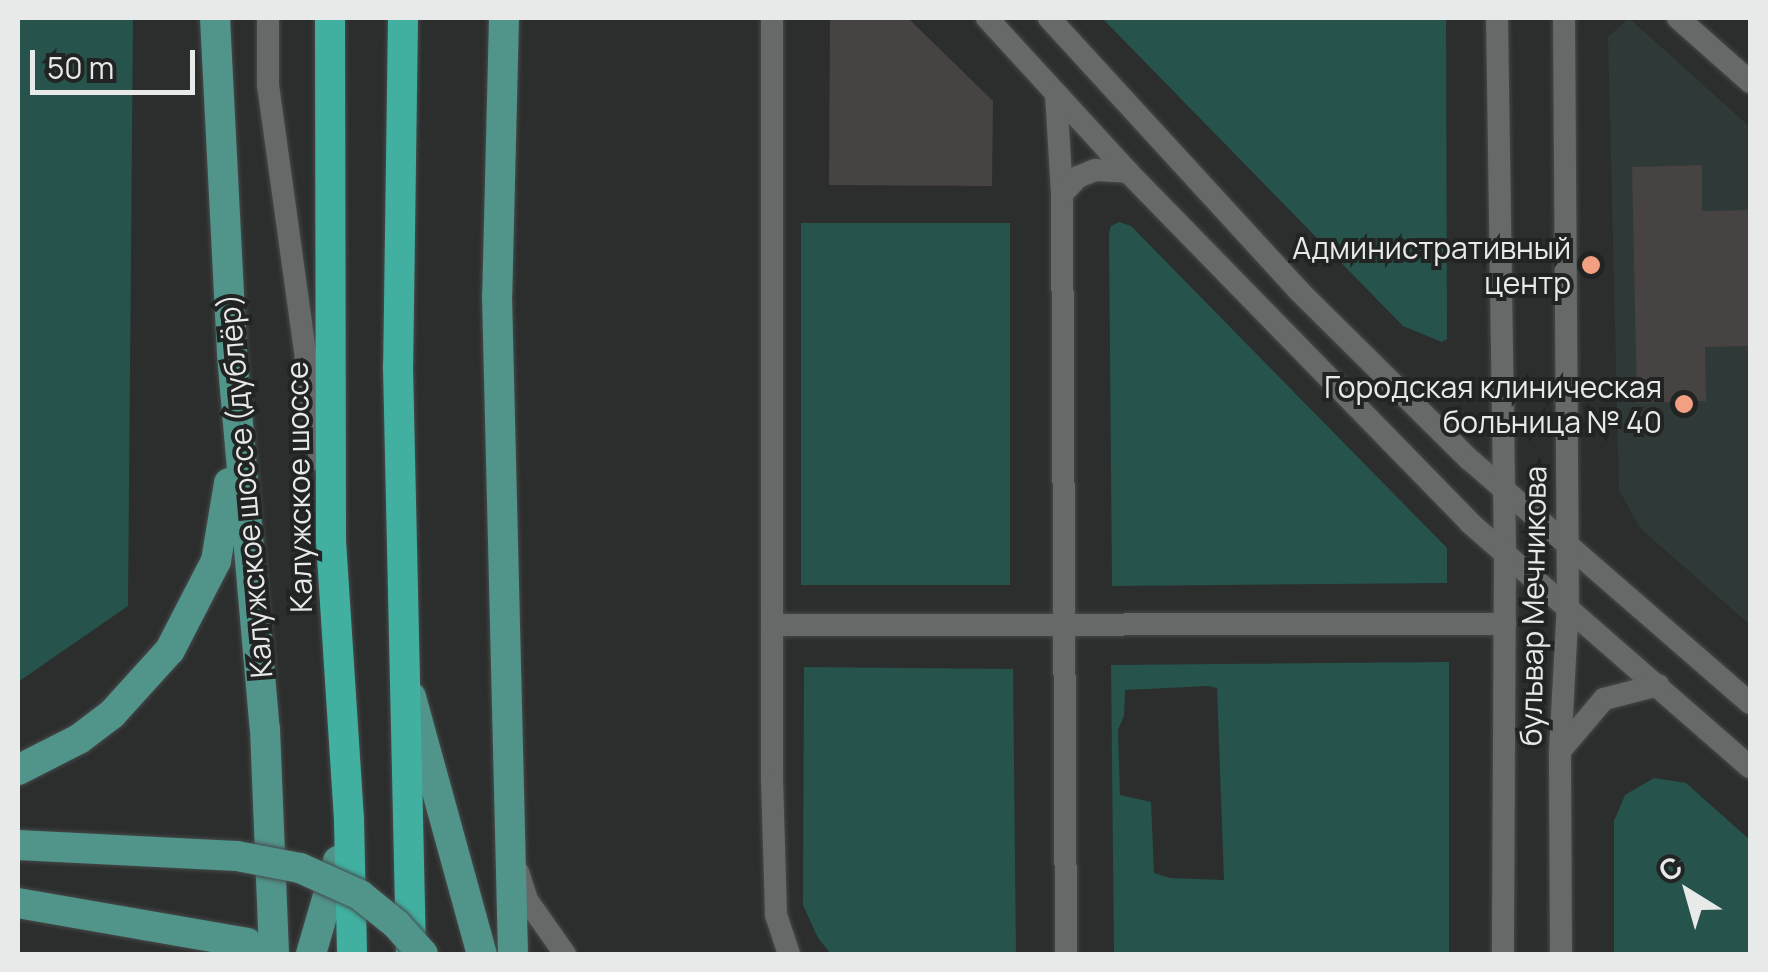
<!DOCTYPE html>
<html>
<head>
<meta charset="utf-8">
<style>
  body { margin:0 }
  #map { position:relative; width:1768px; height:972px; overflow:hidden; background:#2b2e2d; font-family:Manrope,sans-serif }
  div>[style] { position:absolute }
  .built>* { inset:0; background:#2f3937 }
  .green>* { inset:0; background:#26534c; transform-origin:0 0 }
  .building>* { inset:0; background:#464342 }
  .roads { filter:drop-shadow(0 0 2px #464949) drop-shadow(0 0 2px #464949) }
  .minor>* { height:22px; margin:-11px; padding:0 11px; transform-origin:11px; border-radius:11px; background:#666968 }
  .major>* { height:30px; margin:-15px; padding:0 15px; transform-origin:15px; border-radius:15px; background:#50948a }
  .highway>* { height:30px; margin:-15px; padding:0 15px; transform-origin:15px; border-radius:15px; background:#41b0a1 }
  .bridges { filter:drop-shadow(0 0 2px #464949) drop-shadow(0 0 2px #464949) }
  .major-bridge>* { height:30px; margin:-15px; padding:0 15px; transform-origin:15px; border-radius:15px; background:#50948a }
  .dots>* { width:28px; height:28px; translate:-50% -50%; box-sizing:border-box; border:5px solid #212423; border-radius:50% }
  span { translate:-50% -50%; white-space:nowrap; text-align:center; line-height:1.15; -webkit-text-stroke:8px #212423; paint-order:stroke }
  .poi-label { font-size:30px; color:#e8eae9 }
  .right { translate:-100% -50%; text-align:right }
  .street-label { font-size:30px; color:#e8eae9 }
  .frame { position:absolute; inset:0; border:20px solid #e8eae9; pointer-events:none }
  .north { position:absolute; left:1638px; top:842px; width:100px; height:100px; -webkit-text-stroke:8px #212423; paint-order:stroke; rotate:323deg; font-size:28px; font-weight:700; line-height:40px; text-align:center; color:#e8eae9 }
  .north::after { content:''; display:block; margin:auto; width:35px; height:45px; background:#e8eae9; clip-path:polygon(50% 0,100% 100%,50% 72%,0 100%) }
  .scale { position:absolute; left:30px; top:50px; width:165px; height:45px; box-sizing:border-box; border:5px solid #e8eae9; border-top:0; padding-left:12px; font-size:30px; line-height:35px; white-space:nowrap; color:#e8eae9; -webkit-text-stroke:8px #212423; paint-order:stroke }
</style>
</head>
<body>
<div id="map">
  <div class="built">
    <div style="clip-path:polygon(1629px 18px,1750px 127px,1750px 625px,1640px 528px,1619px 490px,1608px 37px)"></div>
  </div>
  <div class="green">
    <div style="clip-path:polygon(18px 18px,133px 18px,128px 606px,18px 682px)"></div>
    <div style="clip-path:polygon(1102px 18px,1446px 18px,1447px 339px,1442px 342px,1403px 326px)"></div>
    <div style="clip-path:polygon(1119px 222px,1131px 226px,1447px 548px,1447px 583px,1112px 586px,1109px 234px,1111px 226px)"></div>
    <div style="left:801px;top:223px;width:209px;height:362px"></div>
    <div style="clip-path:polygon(evenodd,1449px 662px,1449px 954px,1114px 954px,1111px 665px,1449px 662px,1208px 686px,1217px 688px,1224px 880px,1170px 878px,1154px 873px,1151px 802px,1120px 795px,1118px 730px,1124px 716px,1125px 690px,1208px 686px)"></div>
    <div style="clip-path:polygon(804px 667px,1013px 669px,1016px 954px,831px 954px,818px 938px,803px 905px)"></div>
    <div style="clip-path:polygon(1654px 778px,1686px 783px,1750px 840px,1750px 954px,1614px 954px,1614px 821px,1625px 795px)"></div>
  </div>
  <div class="building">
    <div style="clip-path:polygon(830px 18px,908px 18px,993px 101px,992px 186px,829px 185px)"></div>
    <div style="clip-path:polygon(1702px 165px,1702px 211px,1750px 210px,1750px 346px,1705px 347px,1706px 401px,1637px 403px,1632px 167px)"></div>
  </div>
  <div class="roads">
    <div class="minor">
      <div style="left:268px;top:18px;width:67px;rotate:90deg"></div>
      <div style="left:268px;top:85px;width:379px;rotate:82.1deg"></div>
      <div style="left:772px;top:18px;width:761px;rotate:90deg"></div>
      <div style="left:772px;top:779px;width:136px;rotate:88.3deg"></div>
      <div style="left:776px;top:915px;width:41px;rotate:71.6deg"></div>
      <div style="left:987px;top:18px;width:209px;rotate:47.5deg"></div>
      <div style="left:1128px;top:172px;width:490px;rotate:45.7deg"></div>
      <div style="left:1470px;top:523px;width:371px;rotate:41.1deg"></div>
      <div style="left:1049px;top:18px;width:372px;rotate:47.5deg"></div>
      <div style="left:1300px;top:292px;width:238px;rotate:44.7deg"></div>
      <div style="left:1469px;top:459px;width:372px;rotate:41deg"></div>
      <div style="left:1497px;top:18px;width:535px;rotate:89.14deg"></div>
      <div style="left:1505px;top:553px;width:401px;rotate:90.3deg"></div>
      <div style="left:1678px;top:18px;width:96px;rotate:41.6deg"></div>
      <div style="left:1056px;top:95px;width:99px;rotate:86.5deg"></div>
      <div style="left:1062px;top:194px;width:760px;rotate:89.7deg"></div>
      <div style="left:1062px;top:194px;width:23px;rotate:-47deg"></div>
      <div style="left:1078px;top:177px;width:18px;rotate:-22deg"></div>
      <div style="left:1095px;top:170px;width:33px;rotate:3deg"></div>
      <div style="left:772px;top:625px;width:733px;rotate:-0.08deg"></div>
      <div style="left:1560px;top:751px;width:68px;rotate:-49.8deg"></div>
      <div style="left:1604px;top:699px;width:56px;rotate:-14.5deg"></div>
      <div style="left:518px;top:872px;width:29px;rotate:72deg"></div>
      <div style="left:527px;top:900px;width:66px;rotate:54.9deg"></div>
      <div style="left:1561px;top:954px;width:203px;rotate:-90.3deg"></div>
      <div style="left:1560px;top:751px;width:146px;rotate:-86.9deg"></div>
      <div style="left:1568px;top:605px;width:587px;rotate:-90.39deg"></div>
    </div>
    <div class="major">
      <div style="left:215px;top:18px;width:337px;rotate:87.1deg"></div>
      <div style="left:232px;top:355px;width:375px;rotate:85deg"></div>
      <div style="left:265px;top:729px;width:225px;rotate:87.7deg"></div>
      <div style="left:504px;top:18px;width:277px;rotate:91.4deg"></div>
      <div style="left:497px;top:295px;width:659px;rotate:88.61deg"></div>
      <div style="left:411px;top:697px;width:267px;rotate:74.6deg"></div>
      <div style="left:18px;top:770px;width:68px;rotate:-26.9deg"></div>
      <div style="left:79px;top:739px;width:41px;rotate:-37.1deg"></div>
      <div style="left:112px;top:714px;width:86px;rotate:-47.8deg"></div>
      <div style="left:170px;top:650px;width:100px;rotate:-62.7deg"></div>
      <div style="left:216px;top:561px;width:79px;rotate:-80.5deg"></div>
      <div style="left:18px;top:903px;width:233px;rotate:9.9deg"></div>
      <div style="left:311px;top:954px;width:97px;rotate:-73.8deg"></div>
    </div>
    <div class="highway">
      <div style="left:330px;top:18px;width:523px;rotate:89.89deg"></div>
      <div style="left:331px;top:541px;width:280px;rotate:86.3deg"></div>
      <div style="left:349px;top:820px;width:134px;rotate:88.7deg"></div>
      <div style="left:403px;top:18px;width:348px;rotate:90.8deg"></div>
      <div style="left:398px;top:366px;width:588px;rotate:88.73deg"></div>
    </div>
  </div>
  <div class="bridges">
    <div class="major-bridge">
      <div style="left:18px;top:845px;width:219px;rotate:2.9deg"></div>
      <div style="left:237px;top:856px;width:64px;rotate:10.8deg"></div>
      <div style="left:300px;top:868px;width:66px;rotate:24.2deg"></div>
      <div style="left:360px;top:895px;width:46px;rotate:38.9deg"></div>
      <div style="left:396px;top:924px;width:40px;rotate:48deg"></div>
    </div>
  </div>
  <div class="dots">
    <div style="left:1591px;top:265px;background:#f39f82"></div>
    <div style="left:1684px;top:404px;background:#f39f82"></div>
  </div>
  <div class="poi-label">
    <span class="right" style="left:1571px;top:265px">Административный<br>центр</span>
    <span class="right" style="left:1662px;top:404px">Городская клиническая<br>больница № 40</span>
  </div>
  <div class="street-label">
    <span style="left:245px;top:486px;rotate:-95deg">Калужское шоссе (дублёр)</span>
    <span style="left:299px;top:487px;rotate:-91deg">Калужское шоссе</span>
    <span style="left:1533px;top:606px;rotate:-89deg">бульвар Мечникова</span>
  </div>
  <div class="frame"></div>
  <div class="north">С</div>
  <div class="scale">50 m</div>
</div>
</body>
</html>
